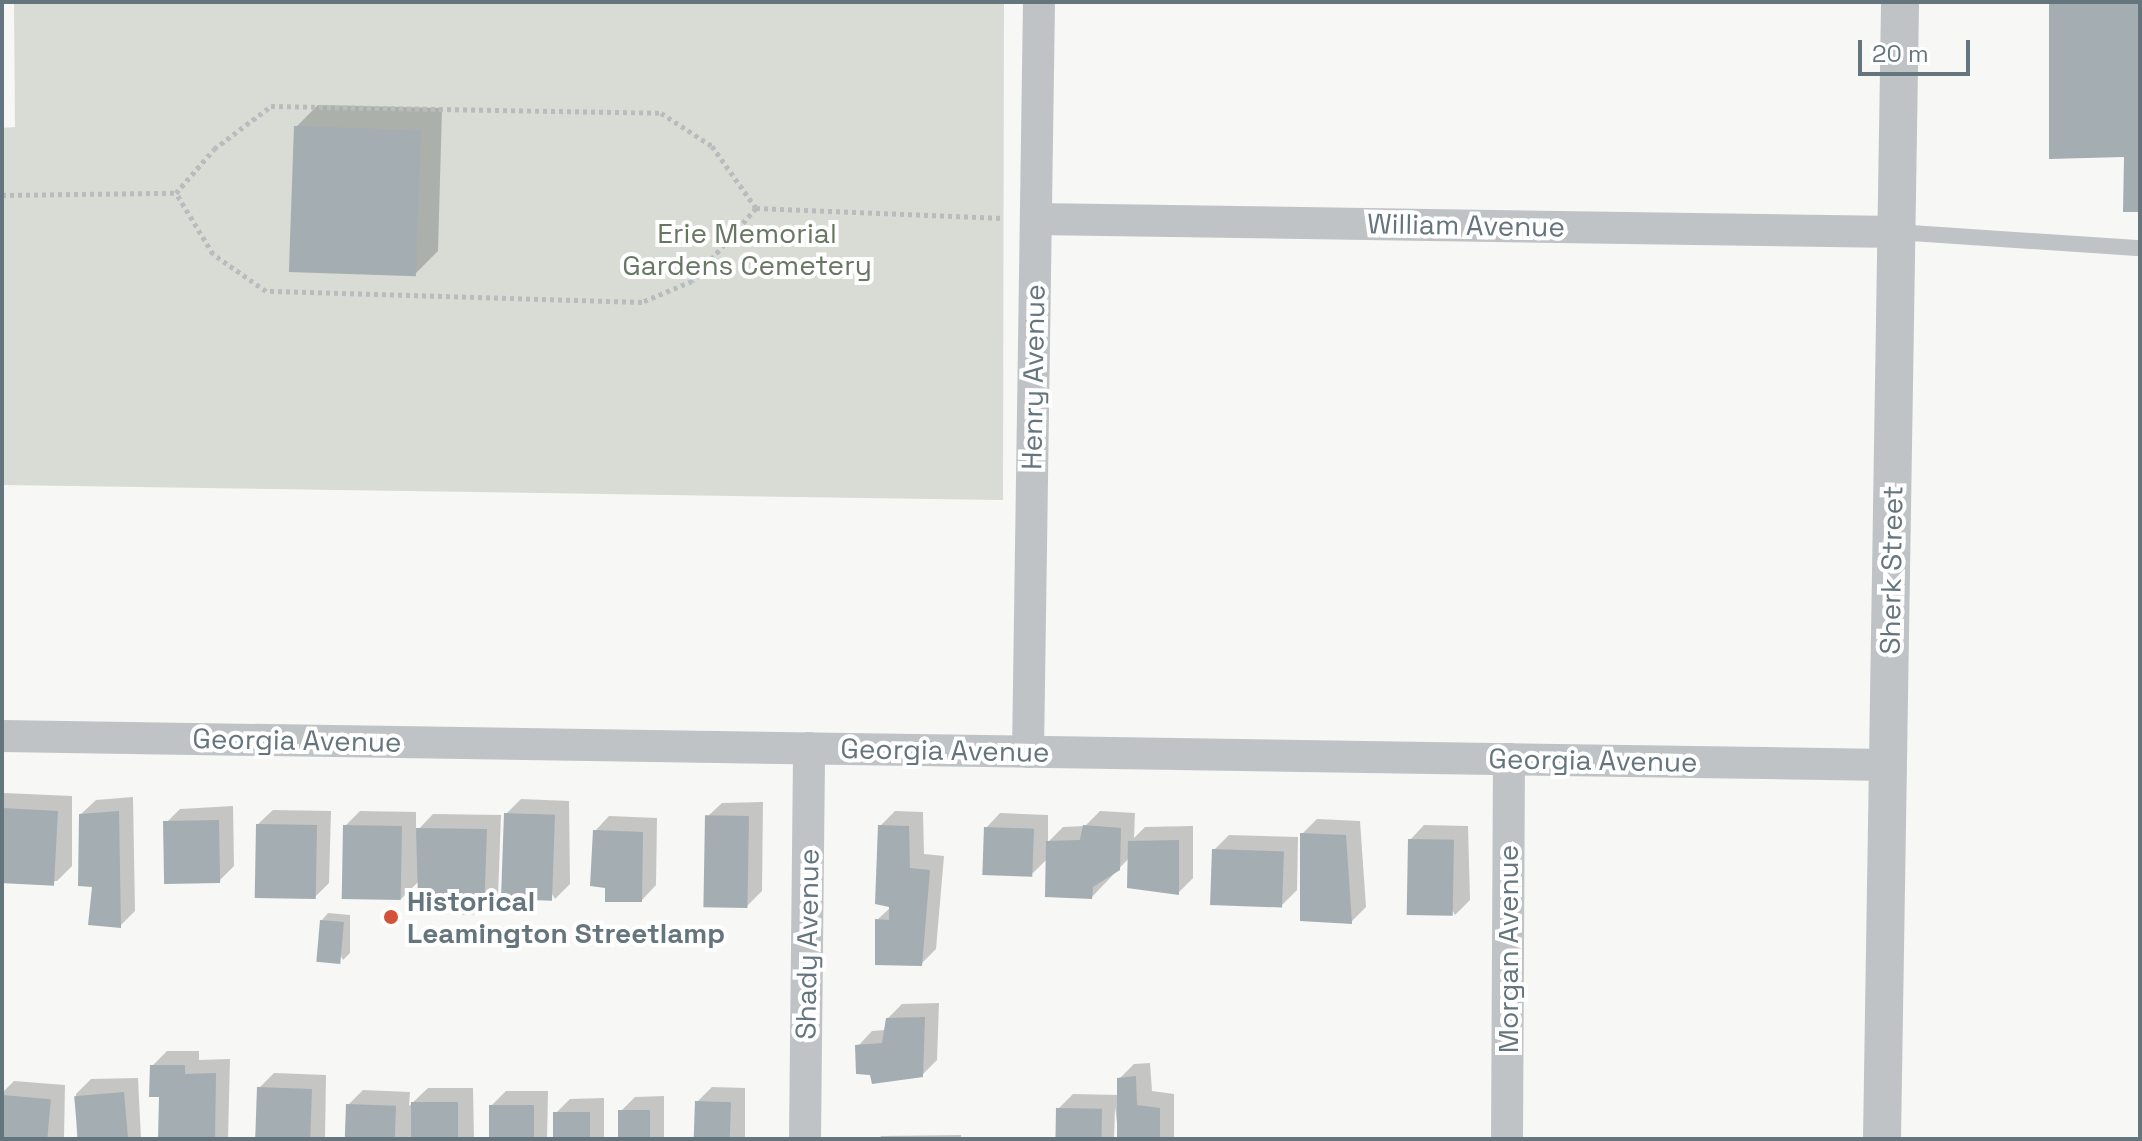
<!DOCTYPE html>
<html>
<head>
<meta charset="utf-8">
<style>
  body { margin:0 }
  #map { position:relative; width:2142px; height:1141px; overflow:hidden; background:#f7f7f5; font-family:"Space Grotesk",sans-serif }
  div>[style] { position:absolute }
  .green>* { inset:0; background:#d8dcd5 }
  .shadow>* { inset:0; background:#0003 }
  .building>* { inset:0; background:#a4adb1; transform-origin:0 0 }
  .path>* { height:5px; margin-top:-2.5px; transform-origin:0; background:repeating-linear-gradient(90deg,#b9bcbe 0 4px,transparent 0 8px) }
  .service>* { height:16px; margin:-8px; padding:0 8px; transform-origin:8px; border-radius:8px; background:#bfc3c6 }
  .minor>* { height:32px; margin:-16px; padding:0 16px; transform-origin:16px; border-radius:16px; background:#bfc3c6 }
  .tertiary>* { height:38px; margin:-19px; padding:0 19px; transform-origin:19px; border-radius:19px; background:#bfc3c6 }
  .dots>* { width:22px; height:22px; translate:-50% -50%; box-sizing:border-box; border:4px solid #fff; border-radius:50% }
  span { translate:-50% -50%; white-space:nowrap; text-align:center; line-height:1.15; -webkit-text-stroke:8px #fff; paint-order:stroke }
  .street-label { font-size:28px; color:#65757d }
  .park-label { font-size:28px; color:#687664 }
  .poi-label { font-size:28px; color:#65757d; font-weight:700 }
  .left { translate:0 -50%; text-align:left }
  .frame { position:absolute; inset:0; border:4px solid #65757d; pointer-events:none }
  .scale { position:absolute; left:1858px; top:40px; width:112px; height:36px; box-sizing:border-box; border:4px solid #65757d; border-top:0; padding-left:10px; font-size:24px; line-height:28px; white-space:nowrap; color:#65757d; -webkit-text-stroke:6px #fff; paint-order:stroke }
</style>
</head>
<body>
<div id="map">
  <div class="green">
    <div style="clip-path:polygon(14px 2px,1004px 2px,1003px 500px,2px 485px,2px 128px,15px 127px)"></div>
  </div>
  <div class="shadow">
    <div style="clip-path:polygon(318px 105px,442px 108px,438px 251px,416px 273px,296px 127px)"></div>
    <div style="clip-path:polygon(4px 793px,72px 796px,72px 866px,57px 881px,2px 881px)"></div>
    <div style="clip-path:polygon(133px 797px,135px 911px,120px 926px,94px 885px,81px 814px,96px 800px)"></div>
    <div style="clip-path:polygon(521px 799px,569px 801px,570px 884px,555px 899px,506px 814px)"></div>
    <div style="clip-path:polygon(763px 802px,762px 891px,747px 906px,707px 817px,722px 803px)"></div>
    <div style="clip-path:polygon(233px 806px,234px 866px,219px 881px,165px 824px,180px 809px)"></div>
    <div style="clip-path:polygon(273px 810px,331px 811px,329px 883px,314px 898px,258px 824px)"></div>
    <div style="clip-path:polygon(360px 811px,416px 812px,416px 832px,433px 814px,501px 815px,498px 897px,483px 912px,455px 893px,420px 880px,401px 899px,345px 826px)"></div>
    <div style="clip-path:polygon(895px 811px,923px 812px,924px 854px,944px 856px,936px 949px,921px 964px,877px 920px,892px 906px,880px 826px)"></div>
    <div style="clip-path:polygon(1100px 811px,1135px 813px,1134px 838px,1145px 827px,1193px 826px,1193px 878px,1179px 892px,1130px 857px,1092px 897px,1048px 858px,1033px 873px,986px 828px,1000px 813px,1048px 815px,1048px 842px,1063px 827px,1085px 826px)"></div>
    <div style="clip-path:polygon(609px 816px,657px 818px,656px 885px,642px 900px,595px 831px)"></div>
    <div style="clip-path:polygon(1317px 819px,1360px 821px,1366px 907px,1351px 922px,1302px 834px)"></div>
    <div style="clip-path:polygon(1424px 825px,1468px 826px,1470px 900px,1455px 915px,1410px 840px)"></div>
    <div style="clip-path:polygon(1229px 835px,1298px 837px,1297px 890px,1282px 905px,1214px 850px)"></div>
    <div style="clip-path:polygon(328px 913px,350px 915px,350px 953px,343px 960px,322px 920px)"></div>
    <div style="clip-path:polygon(939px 1003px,937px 1060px,922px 1075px,858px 1046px,872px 1031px,886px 1030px,887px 1019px,902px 1004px)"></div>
    <div style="clip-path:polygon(167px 1051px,199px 1051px,199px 1060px,230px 1059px,228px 1139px,160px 1139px,161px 1095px,152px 1066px)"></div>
    <div style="clip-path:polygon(1150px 1063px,1152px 1091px,1174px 1094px,1174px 1139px,1119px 1139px,1115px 1107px,1114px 1139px,1058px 1139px,1058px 1109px,1073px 1094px,1119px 1095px,1119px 1079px,1134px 1064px)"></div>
    <div style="clip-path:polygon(274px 1073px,326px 1075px,325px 1139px,256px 1139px,259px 1088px)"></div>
    <div style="clip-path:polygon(138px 1078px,141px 1139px,77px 1139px,76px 1094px,91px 1079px)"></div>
    <div style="clip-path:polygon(14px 1081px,65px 1085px,64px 1139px,2px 1139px,2px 1093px)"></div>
    <div style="clip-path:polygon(712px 1087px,745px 1088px,745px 1139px,697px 1139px,697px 1102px)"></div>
    <div style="clip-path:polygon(428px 1088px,473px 1088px,474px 1139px,348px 1139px,348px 1105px,363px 1090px,410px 1092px,409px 1106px)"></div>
    <div style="clip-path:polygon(506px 1091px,548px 1091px,547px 1139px,491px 1139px,491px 1106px)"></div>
    <div style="clip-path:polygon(664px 1096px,664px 1139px,620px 1139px,620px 1112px,635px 1097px)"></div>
    <div style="clip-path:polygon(604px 1098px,604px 1139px,555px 1139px,555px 1114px,570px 1099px)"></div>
    <div style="clip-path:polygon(961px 1135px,961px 1139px,879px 1139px,881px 1136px)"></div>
  </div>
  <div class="building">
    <div style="clip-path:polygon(2049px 2px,2140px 2px,2140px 212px,2123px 212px,2124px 157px,2049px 159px)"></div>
    <div style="left:294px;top:126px;width:127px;height:146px;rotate:2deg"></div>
    <div style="left:2px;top:808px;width:56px;height:75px;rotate:3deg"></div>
    <div style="clip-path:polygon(119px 811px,121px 928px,88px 925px,92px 887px,78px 886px,79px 814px)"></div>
    <div style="left:504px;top:813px;width:51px;height:86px;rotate:2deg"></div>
    <div style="left:749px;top:816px;width:92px;height:44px;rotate:91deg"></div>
    <div style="left:219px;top:820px;width:63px;height:56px;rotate:89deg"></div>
    <div style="left:256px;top:824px;width:61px;height:74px;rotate:1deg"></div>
    <div style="left:343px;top:825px;width:59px;height:74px;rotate:1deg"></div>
    <div style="clip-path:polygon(878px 825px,909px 826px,910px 868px,930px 870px,922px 966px,875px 965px,875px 919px,889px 920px,889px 907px,875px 904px)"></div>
    <div style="clip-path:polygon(1083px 825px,1121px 828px,1120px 870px,1093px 887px,1092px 899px,1045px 897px,1046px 841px,1080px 840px)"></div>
    <div style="left:984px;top:827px;width:50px;height:48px;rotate:2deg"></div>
    <div style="clip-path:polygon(416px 828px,487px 829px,484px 914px,454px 915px,454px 895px,418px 899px)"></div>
    <div style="clip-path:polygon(593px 830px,643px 832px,642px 902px,605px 902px,605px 888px,590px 886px)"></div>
    <div style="clip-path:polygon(1300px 833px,1346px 835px,1352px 924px,1300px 921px)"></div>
    <div style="left:1408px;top:839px;width:46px;height:76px;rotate:1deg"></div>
    <div style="clip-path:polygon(1179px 840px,1179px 895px,1127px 888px,1128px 841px)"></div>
    <div style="left:1212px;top:849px;width:72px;height:56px;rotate:2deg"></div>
    <div style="left:320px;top:920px;width:24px;height:42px;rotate:5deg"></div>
    <div style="clip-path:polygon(925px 1017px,923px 1077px,872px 1084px,870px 1075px,856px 1074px,855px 1045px,882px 1043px,886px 1018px)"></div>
    <div style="clip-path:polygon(150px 1065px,185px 1065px,185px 1074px,216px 1073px,215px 1139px,158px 1139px,159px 1097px,149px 1097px)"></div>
    <div style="clip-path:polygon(1136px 1076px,1137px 1105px,1160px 1108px,1160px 1139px,1117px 1139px,1117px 1078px)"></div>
    <div style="left:257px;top:1087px;width:55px;height:52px;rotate:2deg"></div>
    <div style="left:124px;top:1092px;width:47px;height:50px;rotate:85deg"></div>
    <div style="left:2px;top:1095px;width:49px;height:44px;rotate:5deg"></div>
    <div style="left:695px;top:1101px;width:36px;height:38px;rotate:2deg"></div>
    <div style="left:411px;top:1102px;width:47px;height:37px"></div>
    <div style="left:346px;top:1104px;width:50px;height:35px;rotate:2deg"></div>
    <div style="left:489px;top:1105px;width:45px;height:34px"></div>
    <div style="left:1056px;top:1108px;width:46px;height:31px;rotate:1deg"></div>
    <div style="left:650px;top:1110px;width:29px;height:32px;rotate:90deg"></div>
    <div style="left:590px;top:1112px;width:27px;height:37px;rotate:90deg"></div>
  </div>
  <div class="path">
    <div style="left:2px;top:195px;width:174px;rotate:-0.7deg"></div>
    <div style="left:756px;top:208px;width:97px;rotate:131.2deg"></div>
    <div style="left:692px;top:281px;width:54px;rotate:157.2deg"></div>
    <div style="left:642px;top:302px;width:376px;rotate:-178.3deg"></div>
    <div style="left:266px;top:291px;width:65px;rotate:-145.1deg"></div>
    <div style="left:213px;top:254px;width:71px;rotate:-121.2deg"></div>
    <div style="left:176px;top:193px;width:58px;rotate:-49.2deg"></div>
    <div style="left:214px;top:149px;width:71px;rotate:-37deg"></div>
    <div style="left:271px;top:106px;width:390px;rotate:1deg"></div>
    <div style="left:661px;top:113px;width:61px;rotate:32.9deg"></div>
    <div style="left:712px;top:146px;width:76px;rotate:54.6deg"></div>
    <div style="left:756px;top:208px;width:247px;rotate:2.3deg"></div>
  </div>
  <div class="service">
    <div style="left:1896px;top:232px;width:245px;rotate:3.8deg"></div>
  </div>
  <div class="minor">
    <div style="left:1036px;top:219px;width:860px;rotate:0.87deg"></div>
    <div style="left:2px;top:736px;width:1886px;rotate:0.88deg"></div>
    <div style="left:1028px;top:752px;width:750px;rotate:-89.16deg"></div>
    <div style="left:805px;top:1139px;width:391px;rotate:-89.4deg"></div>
    <div style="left:1507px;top:1139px;width:380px;rotate:-89.7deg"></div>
  </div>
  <div class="tertiary">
    <div style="left:1882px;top:1139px;width:1137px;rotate:-89.09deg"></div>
  </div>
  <div class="dots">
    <div style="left:391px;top:917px;background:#d2523a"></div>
  </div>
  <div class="street-label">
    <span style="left:1466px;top:225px;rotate:1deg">William Avenue</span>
    <span style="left:1033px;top:377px;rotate:-89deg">Henry Avenue</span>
    <span style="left:1891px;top:570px;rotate:-89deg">Sherk Street</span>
    <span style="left:297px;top:740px;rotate:1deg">Georgia Avenue</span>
    <span style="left:945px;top:750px;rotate:1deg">Georgia Avenue</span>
    <span style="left:1593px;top:760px;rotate:1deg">Georgia Avenue</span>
    <span style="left:807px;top:944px;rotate:-89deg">Shady Avenue</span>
    <span style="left:1508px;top:949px;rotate:-90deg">Morgan Avenue</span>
  </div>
  <div class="park-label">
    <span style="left:747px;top:249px">Erie Memorial<br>Gardens Cemetery</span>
  </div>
  <div class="poi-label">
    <span class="left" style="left:407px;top:917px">Historical<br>Leamington Streetlamp</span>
  </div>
  <div class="frame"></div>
  <div class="scale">20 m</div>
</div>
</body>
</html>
